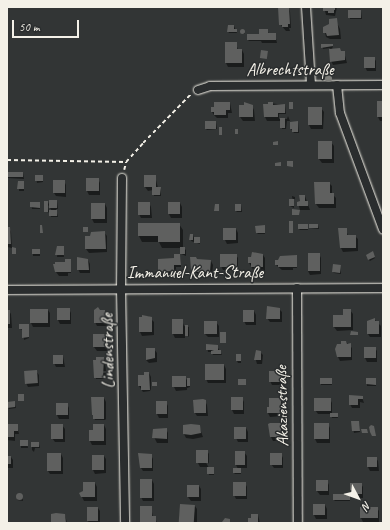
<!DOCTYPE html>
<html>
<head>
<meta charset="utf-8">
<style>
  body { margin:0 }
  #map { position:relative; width:390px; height:530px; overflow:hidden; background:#323535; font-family:Caveat,sans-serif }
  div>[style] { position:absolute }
  .shadow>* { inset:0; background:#0007; transform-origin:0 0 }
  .building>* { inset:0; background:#5f605f; transform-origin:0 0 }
  .round { border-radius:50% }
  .path>* { height:1.5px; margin-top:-0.75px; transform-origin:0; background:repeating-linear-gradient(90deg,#f4f1e8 0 4px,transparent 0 7px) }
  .roads { filter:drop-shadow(0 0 1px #f4f1e8) drop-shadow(0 0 1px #f4f1e8) }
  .street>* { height:8px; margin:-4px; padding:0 4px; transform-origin:4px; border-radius:4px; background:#2a2d2e }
  .trees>* { width:7px; height:7px; margin:-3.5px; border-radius:50%; background:#7c7d79 }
  span { translate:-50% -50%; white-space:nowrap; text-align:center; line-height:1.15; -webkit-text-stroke:3px #2a2d2e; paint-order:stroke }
  .street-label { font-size:17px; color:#f4f1e8 }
  .frame { position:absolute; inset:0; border:8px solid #f4f1e8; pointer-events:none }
  .north { position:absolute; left:338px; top:478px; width:40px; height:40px; -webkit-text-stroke:3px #2a2d2e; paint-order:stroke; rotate:131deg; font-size:11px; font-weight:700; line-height:16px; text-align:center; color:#f4f1e8 }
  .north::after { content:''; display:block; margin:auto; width:14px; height:18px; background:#f4f1e8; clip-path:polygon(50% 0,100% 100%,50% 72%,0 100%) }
  .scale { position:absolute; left:12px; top:20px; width:67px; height:18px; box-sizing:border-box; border:2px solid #f4f1e8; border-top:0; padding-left:5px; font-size:12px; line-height:14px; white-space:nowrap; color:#f4f1e8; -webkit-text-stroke:3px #2a2d2e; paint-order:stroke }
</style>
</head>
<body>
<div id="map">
  <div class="shadow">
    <div style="clip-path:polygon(288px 7px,290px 11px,291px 28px,289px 28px,290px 31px,286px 31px,280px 24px)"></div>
    <div style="clip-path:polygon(324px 7px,337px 7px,335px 16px,326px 15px)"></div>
    <div style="clip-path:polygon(361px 11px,362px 19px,350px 19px,350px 18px)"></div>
    <div style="clip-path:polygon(338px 25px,340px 29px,341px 39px,330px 39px,326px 37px,324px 28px)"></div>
    <div style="clip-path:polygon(234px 26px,237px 33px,229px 33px,228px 31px)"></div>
    <div style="clip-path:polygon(242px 29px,243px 29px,245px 34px,242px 34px)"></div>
    <div style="clip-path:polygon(267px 30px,269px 34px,275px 34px,277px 43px,262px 43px,261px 41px,249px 41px,248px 40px)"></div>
    <div style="clip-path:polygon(236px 43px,238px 50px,242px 50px,244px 54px,244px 67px,228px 67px,226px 63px)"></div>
    <div style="clip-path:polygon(322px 45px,333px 45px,332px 50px,344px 52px,347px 63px,333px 65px,331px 61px,330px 48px,323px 49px)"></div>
    <div style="clip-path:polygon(374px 58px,376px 61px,376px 71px,367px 71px,365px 67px)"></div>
    <div style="clip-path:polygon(383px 102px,383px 121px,380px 121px,378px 117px)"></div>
    <div style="clip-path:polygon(230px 103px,232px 113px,228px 113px,228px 118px,217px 118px,214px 115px,212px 112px)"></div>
    <div style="clip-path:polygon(269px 103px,285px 105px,286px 114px,279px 114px,279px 119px,287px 119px,288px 116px,290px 121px,287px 121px,286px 129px,282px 129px,281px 121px,267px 121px,265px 117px)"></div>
    <div style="clip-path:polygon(252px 106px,254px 110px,255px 121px,243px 121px,240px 117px)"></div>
    <div style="clip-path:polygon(321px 108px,324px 112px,323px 129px,311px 129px,309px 125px)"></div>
    <div style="clip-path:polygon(216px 122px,217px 129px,207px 130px,206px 129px)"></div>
    <div style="clip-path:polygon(298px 122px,299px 133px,294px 133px,291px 129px)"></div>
    <div style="clip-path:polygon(331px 142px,334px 146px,334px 163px,322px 163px,319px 159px)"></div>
    <div style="clip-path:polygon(7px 173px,23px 173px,24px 179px,7px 178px)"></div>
    <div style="clip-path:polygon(36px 176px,43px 177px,43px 182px,37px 183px)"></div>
    <div style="clip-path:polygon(155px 176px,158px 188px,161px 189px,161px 196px,154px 196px,153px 190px,148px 191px,145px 187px)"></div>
    <div style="clip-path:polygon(87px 179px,98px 179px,100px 183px,100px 195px,89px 195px,87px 191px)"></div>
    <div style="clip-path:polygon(64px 181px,66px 185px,66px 197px,56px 196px,54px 193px)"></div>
    <div style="left:19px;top:182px;width:5px;height:9px"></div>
    <div style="clip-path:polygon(329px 183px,332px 186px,332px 194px,336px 198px,336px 208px,319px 208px,316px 204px)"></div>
    <div style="clip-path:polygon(292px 196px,295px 197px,295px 199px,293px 199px,294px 201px,294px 208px,290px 206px,290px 200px,293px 200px,292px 197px)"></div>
    <div style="clip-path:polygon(305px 196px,310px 210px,300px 210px,298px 203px,301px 202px)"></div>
    <div style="clip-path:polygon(evenodd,57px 201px,58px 209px,56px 209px,58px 217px,51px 217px,50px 213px,45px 211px,48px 202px,50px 207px,57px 201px,48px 205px,52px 211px,49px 211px,48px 205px)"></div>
    <div style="clip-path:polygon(31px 203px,39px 203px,40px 209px,32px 209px)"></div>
    <div style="clip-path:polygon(149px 203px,151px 207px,152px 218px,141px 218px,139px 214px)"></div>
    <div style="clip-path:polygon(169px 203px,180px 203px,182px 207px,182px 218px,171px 218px,169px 214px)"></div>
    <div style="clip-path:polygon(92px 204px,105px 204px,107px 208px,107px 223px,94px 223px,92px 219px)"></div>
    <div style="clip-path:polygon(241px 205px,242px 212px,237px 212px,236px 211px)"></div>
    <div style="clip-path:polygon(139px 224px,179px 224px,183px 230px,183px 248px,186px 250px,186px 256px,181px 254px,181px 248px,162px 248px,159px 242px,142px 242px,139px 236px)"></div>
    <div style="clip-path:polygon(307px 225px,308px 230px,300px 230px,299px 229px)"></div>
    <div style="clip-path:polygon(318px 225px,319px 229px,310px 228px)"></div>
    <div style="clip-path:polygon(264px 226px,265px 234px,258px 234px,257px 233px)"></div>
    <div style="clip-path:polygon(7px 228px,9px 228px,11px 232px,12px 248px,7px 247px)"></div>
    <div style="clip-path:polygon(236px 229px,238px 233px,238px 243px,227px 244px,225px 240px)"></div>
    <div style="clip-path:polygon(346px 229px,348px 236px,355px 236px,358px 239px,358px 251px,343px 252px,341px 248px)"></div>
    <div style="clip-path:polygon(104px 232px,107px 236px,107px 252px,89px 253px,86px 249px,90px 237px)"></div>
    <div style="clip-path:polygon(193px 235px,194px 238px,199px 238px,200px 244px,191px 241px)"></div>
    <div style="clip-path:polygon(58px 247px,63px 247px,64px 257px,57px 257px)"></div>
    <div style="clip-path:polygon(33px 250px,40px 251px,40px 256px,33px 256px)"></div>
    <div style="clip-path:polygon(372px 253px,375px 258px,370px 261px,369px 260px)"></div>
    <div style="clip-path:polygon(319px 254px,321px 258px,321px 274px,310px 275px,308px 271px)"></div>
    <div style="clip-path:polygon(180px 255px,181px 267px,176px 267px,176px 275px,161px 275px,159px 271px)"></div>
    <div style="clip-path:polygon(236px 255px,238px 258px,238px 270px,223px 270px,221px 266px)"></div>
    <div style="clip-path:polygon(263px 255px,265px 258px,265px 271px,254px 271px,249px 263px,252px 258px)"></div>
    <div style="clip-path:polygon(296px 256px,297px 268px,293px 268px,293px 270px,282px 270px,276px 265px)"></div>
    <div style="clip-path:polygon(78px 258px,88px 260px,90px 264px,90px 273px,80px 273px,78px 269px)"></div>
    <div style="clip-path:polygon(197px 261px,211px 261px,213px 265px,212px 276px,199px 276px,197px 273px,195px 273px,192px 269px)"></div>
    <div style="clip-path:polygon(71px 262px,71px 273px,68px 273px,68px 276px,59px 276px,56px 272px)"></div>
    <div style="clip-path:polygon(340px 266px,341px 274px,334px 273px,333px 272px)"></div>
    <div style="clip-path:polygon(69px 309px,71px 313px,71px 324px,60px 324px,58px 320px)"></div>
    <div style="clip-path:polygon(279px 309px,282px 312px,282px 322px,270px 322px,267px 318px)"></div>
    <div style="clip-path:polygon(48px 310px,50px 313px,50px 327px,33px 327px,31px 323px)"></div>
    <div style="clip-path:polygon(350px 310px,353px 314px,353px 330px,337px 331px,334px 327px)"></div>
    <div style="clip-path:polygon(7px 311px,9px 311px,11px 314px,12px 328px,7px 328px)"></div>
    <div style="clip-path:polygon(99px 311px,104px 311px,107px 315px,107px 326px,97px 326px,95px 322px)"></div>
    <div style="clip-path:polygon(254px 311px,256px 315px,256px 325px,246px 325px,244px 321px)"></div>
    <div style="clip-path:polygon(148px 316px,154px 322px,154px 335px,142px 336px,140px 332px,140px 318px)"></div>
    <div style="clip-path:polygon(182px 320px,184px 326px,189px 327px,189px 337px,185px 333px,185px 338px,175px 338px,173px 334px)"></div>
    <div style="clip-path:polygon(375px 320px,381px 326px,381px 337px,370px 337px,368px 334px,368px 322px)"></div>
    <div style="clip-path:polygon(216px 322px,219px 326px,219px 337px,208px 337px,205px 334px)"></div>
    <div style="clip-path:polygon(28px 325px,29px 338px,24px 340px,23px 330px,20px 329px)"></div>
    <div style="clip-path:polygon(104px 335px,107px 339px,107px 351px,97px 351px,94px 347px)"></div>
    <div style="clip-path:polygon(346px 342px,352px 348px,352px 360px,340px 361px,338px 357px,342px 345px)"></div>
    <div style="clip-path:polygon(207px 345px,217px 346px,222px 355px,213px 355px,212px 352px,208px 352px)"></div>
    <div style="clip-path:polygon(365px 348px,375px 348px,377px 351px,377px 362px,367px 362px,365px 358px)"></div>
    <div style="clip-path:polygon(154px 349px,157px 353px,157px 362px,149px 363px,146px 360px)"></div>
    <div style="clip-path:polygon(260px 352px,263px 355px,262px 364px,257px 364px,255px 357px)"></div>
    <div style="clip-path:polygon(241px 355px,241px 363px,238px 363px,237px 361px)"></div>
    <div style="clip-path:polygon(63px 356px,65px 367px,56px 367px,54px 363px)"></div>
    <div style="clip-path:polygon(103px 358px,105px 361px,106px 371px,95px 371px,97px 361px)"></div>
    <div style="clip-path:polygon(224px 365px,226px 369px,226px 383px,208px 383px,206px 379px)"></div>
    <div style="clip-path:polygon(36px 371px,39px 375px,39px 386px,28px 387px,26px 383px,25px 372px)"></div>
    <div style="clip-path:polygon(280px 372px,282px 376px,282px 385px,272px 385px,270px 381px)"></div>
    <div style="clip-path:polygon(95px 373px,106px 373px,106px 375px,103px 375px,104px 379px,96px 379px)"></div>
    <div style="clip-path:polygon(149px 373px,151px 377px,151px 389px,150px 391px,143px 392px,139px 386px)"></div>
    <div style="clip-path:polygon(185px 377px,188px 382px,190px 379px,190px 387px,187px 388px,187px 390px,176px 391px,174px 387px)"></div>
    <div style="clip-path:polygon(331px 379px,332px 385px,321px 385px,321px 384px)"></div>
    <div style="left:367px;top:379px;width:9px;height:7px"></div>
    <div style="clip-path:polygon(350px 396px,362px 397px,364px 403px,360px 402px,360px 408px,352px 408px,350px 404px)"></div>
    <div style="clip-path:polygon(104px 398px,106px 402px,106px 419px,105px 420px,95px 420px,93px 415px)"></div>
    <div style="clip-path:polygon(242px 398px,244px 402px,244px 414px,234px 414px,232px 410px)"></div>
    <div style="clip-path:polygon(280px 399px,282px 403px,282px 416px,270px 417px,268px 413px,270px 408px)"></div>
    <div style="clip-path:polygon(330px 399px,332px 403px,332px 414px,337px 414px,338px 418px,332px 418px,331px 414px,318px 414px,315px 410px)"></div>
    <div style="clip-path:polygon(205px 401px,207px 405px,208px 416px,197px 416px,195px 413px)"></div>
    <div style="clip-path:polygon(14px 402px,16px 408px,9px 409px,8px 407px)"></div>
    <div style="clip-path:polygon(157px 402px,166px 402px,168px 406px,168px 418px,159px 418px,157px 414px)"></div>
    <div style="clip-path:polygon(67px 404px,69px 408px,69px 419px,59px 419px,57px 415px)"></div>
    <div style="clip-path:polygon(352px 422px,359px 422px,360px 432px,354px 433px)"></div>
    <div style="clip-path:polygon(280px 424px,283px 428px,283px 441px,273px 441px,271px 437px)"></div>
    <div style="clip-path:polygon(315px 424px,328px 424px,330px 428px,330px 443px,317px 443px,315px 439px)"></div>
    <div style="clip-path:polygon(17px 425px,19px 434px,15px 434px,15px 441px,7px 440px,7px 430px)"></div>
    <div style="clip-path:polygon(62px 425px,65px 429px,65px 442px,55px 442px,52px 438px)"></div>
    <div style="clip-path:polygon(104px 425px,106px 429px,106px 445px,92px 445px,90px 441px,90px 431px,94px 431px)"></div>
    <div style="clip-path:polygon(199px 426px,203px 437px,193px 439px,186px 438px,184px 434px)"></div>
    <div style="clip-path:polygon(246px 428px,248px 432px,248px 442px,238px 442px,236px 438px)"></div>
    <div style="clip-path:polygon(166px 429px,168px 433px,168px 443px,157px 443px,153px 435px)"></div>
    <div style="clip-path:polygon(21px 441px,27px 441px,28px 448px,21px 448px)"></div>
    <div style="clip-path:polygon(32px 443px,39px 444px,40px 448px,35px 448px,34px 452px,32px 450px)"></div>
    <div style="clip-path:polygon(207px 451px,209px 454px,209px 464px,206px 458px,204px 459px,209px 468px,214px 468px,214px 475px,209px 475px,208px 467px,200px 467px,198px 463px)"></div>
    <div style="clip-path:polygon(244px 452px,247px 456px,247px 468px,240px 468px,241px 474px,235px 474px,234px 473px,238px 469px,236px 465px)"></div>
    <div style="clip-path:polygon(61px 454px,63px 458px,63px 474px,50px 474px,48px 471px)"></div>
    <div style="clip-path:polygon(281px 454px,283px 458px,283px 468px,274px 468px,271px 464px)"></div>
    <div style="clip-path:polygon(151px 455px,153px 459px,153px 471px,143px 471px,141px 468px)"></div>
    <div style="clip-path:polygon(104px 456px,106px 459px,106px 473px,95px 474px,93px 470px)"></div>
    <div style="clip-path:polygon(7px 457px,11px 457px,13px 460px,13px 468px,7px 468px)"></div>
    <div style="clip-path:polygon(368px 458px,376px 458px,378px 461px,379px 471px,370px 471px,368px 467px)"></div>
    <div style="clip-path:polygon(152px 480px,154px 484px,154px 501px,143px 501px,141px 497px)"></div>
    <div style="clip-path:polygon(327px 481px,329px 485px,329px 495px,320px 495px,317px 491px,317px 482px)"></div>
    <div style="clip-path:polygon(95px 483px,97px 487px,97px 501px,84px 501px,82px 497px)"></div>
    <div style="clip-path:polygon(245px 483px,247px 487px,247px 499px,236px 499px,234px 495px)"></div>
    <div style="clip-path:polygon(361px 484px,363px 487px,363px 498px,356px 498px,351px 489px)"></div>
    <div style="clip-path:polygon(199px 486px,201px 489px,201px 501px,191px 501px,188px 497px)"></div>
    <div style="clip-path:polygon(18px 494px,22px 494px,23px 501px,17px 500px)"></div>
    <div style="clip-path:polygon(349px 495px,350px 501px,335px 501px,334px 500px)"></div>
    <div style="clip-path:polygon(325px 505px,327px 509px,327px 519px,316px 519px,314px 515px)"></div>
    <div style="clip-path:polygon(195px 506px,197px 509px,197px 523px,181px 523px,180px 522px)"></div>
    <div style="clip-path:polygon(151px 507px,153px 517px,155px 517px,157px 523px,141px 523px)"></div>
    <div style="clip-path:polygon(98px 508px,100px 511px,100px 523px,89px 523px,88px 521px)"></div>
    <div style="clip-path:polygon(361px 508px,377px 508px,379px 511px,379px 522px,363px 522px,361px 518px)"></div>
    <div style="clip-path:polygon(65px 515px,67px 523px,52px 523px)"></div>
    <div style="clip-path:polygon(258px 515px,260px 523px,249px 523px)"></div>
  </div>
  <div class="building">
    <div style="clip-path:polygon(278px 7px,289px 7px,290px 24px,288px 24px,288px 27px,282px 27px,282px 25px,279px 25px)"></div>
    <div style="clip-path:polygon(323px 7px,335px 7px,335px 10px,334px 10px,334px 13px,328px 13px,328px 11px,323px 11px)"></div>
    <div style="left:348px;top:10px;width:13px;height:8px"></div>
    <div style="clip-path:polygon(337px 18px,339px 35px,327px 36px,326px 33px,323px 33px,323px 27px,329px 24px,329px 19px)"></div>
    <div style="clip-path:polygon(228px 25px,234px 25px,234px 29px,237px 29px,237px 32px,227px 32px)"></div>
    <div class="round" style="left:239.5px;top:28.5px;width:5px;height:5px"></div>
    <div style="clip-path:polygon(259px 29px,268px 29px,268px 33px,276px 33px,276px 40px,247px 40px,247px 34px,259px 34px)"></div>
    <div style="clip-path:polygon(225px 42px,237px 42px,237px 49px,242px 49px,242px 63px,225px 63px)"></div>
    <div style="clip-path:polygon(321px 44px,333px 44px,333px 46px,321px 48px)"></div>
    <div style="clip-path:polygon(340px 48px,341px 51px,345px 51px,345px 60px,330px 62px,329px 49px)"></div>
    <div style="left:261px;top:50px;width:7px;height:8px;rotate:8deg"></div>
    <div style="left:364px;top:57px;width:11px;height:11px"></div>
    <div style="left:377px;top:101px;width:6px;height:16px"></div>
    <div style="clip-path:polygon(214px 102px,230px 102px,230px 110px,226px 110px,226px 115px,214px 115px,214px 112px,211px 112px,211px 107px,214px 107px)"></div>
    <div style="clip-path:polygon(244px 102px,253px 105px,253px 117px,239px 117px,239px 105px,244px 105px)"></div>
    <div style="clip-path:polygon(268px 102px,273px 102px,273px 105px,285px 104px,285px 113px,278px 113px,278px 117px,264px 117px,263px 104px,268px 104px)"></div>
    <div style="left:289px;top:102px;width:4px;height:7px"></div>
    <div style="left:308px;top:107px;width:14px;height:18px"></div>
    <div style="left:280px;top:118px;width:5px;height:10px"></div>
    <div style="left:205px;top:121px;width:11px;height:8px"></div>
    <div style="clip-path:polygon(298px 121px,298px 132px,292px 132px,292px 129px,290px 129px,290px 122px)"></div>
    <div style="left:219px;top:127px;width:3px;height:8px"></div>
    <div style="left:235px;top:129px;width:3px;height:5px"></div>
    <div style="clip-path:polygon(278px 141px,278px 145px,273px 145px,273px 142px)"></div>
    <div style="left:332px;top:141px;width:18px;height:14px;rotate:90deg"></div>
    <div style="clip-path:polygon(287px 161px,293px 161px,293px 167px,287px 166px)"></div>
    <div style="clip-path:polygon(281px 162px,281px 166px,275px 166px,275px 163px)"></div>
    <div style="left:7px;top:172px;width:16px;height:5px"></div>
    <div style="left:35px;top:175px;width:8px;height:6px"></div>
    <div style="clip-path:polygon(144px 175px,156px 175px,156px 187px,161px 187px,160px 195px,152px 195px,152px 187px,144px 187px)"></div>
    <div style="left:86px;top:178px;width:13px;height:13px"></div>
    <div style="left:53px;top:180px;width:12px;height:13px"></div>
    <div style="clip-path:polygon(18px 181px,24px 181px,24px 189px,17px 189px)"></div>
    <div style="clip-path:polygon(314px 182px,330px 182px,330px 193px,334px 193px,334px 204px,315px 204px)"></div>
    <div style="clip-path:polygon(299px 195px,305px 195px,305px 201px,308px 201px,308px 206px,297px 206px,297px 202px,300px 201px)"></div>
    <div style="left:289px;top:199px;width:5px;height:7px"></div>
    <div style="left:49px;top:200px;width:8px;height:8px"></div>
    <div style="left:44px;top:201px;width:4px;height:11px"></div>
    <div style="clip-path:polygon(30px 202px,40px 202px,40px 208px,30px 207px)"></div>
    <div style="left:138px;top:202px;width:12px;height:13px"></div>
    <div style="left:168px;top:202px;width:12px;height:12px"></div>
    <div style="left:91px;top:203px;width:14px;height:16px"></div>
    <div style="clip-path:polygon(215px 204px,219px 204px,219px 211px,214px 211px)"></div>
    <div style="left:235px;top:204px;width:6px;height:7px"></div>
    <div style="clip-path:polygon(292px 209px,300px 210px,299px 215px,292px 215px)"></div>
    <div style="left:49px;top:210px;width:8px;height:6px"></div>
    <div style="left:289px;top:221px;width:4px;height:12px"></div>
    <div style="clip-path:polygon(138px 223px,180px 223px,180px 242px,158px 242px,158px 236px,138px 236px)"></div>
    <div style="left:298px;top:224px;width:10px;height:5px"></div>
    <div style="left:309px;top:224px;width:9px;height:4px"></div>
    <div style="clip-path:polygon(40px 225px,42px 225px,43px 233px,40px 233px)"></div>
    <div style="clip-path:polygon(265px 225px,265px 233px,256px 233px,255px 226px)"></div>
    <div style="clip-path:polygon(7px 227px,10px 227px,11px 244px,7px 244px)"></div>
    <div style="left:83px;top:227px;width:5px;height:5px"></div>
    <div style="left:223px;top:228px;width:13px;height:12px"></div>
    <div style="clip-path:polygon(338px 228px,347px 228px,347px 235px,356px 235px,356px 248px,340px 248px)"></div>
    <div style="clip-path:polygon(105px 231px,106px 249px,85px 249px,85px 236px,90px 236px,91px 232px)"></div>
    <div style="clip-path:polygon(190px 234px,193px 234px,193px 240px,189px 240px)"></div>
    <div style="left:194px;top:237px;width:6px;height:6px"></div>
    <div style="clip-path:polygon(57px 246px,64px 246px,64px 255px,55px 255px)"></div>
    <div style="clip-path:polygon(12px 247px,16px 248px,16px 254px,12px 254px)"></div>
    <div style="left:180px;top:247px;width:5px;height:7px"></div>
    <div style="left:32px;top:249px;width:8px;height:5px"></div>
    <div style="clip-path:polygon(373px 251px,375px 257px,368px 260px,366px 255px)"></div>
    <div style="clip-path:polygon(252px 252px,263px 254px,263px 267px,251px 267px,251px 263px,248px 263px,248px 257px,251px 257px)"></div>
    <div style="left:308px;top:253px;width:12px;height:18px"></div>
    <div style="clip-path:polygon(174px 254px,180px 254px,181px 265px,174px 265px,174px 271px,158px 272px,158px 259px,174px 258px)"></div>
    <div style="left:220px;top:254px;width:17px;height:13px"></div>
    <div style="clip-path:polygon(297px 255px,297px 267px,278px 267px,278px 265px,275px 265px,275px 260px,278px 260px,280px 256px)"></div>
    <div style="clip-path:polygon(77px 257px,88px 259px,89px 270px,77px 270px)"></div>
    <div style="clip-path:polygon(190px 257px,196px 257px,197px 259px,211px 260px,210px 272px,195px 272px,196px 270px,191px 270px)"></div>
    <div style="clip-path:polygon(65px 259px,71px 259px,71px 272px,55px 272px,53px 264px,55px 264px,55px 262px,65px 262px)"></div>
    <div style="left:333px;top:264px;width:8px;height:8px;rotate:7deg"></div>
    <div style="clip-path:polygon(267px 306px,280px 308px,280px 319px,266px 319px)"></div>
    <div style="clip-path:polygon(98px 307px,100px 310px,105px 310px,105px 323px,94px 323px,94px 310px)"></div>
    <div style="left:70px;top:308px;width:12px;height:13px;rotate:90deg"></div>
    <div style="left:30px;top:309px;width:18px;height:14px"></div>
    <div style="clip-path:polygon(343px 309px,351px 309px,351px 327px,333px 327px,333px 315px,343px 315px)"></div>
    <div style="left:7px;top:310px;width:3px;height:14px"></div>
    <div style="left:243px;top:310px;width:11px;height:12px"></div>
    <div style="clip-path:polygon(142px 315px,152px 317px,152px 332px,139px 332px,139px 317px,142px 317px)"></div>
    <div style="clip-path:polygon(375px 318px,375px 321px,379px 321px,379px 334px,367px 334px,367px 321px)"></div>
    <div style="left:172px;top:319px;width:11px;height:15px"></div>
    <div style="left:204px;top:321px;width:13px;height:13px"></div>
    <div style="clip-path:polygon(19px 324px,29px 324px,29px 337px,22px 338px,22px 329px,19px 329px)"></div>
    <div style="left:185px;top:325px;width:3px;height:11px"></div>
    <div style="clip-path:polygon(351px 331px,358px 332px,358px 335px,350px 335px)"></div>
    <div style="left:220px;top:332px;width:6px;height:11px"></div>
    <div style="left:93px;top:334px;width:12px;height:13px"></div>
    <div style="clip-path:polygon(341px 341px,346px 341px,347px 344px,351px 343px,351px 357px,337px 357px,335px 349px,337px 344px,341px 344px)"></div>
    <div style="clip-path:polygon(206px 344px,218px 345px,218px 350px,221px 350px,221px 354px,211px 354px,211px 351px,214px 350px,206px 350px)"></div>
    <div style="left:364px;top:347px;width:12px;height:11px"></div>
    <div style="clip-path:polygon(146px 348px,155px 348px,155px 358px,146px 360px)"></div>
    <div style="clip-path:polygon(256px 350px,261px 351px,261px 360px,254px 360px)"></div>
    <div style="left:236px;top:354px;width:5px;height:7px"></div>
    <div style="left:53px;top:355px;width:10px;height:9px"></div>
    <div style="clip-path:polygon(96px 357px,104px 357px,103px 378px,94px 378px,93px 360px,96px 360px)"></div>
    <div style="left:205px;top:364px;width:19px;height:16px"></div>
    <div style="left:37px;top:370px;width:13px;height:13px;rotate:86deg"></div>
    <div style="left:269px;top:371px;width:12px;height:11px"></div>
    <div style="clip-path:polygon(144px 372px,149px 372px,150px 390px,141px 390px,141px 386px,138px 386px,138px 375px,144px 375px)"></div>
    <div style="left:172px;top:376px;width:14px;height:11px"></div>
    <div style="left:187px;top:378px;width:3px;height:8px"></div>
    <div style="left:320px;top:378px;width:12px;height:6px"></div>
    <div style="clip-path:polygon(366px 378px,376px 378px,376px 385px,366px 384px)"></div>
    <div style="left:238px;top:379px;width:8px;height:6px"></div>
    <div style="left:152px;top:382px;width:5px;height:4px"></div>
    <div style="left:18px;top:394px;width:6px;height:7px"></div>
    <div style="clip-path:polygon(349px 395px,363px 396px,363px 399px,358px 399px,358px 405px,349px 405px)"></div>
    <div style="clip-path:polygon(91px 397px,104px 397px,104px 419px,93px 419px,93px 415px,92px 415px)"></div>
    <div style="left:231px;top:397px;width:12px;height:13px"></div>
    <div style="clip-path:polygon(269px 398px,281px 398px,281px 413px,267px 413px,267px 407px,269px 407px)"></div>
    <div style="left:314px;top:398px;width:17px;height:13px"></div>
    <div style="clip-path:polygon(203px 399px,206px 400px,206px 413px,194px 413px,193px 400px)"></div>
    <div style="clip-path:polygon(15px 401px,15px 407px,7px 408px,7px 402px)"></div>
    <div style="left:156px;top:401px;width:11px;height:13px"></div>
    <div style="left:56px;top:403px;width:12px;height:12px"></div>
    <div style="left:330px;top:413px;width:8px;height:4px"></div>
    <div style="clip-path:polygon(351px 421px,359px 421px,360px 431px,352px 431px)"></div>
    <div style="clip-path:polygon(270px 423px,281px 423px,281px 437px,270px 437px,268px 424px)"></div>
    <div style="left:314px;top:423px;width:15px;height:16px"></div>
    <div style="clip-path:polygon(7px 424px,18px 424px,18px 431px,14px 431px,14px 437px,7px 437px)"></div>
    <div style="left:51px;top:424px;width:12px;height:15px"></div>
    <div style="clip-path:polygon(93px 424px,104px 424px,104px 441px,89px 441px,89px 430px,93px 430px)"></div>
    <div style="clip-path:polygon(191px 424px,200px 425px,201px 433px,191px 435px,183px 434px,183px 425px)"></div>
    <div style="clip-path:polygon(371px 425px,374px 426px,376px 436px,372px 436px,370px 432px,369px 427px)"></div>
    <div style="left:234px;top:427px;width:12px;height:12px"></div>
    <div style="clip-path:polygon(167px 428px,167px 439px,152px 438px,153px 429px)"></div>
    <div style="clip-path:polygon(361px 429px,367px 429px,368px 433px,362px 433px)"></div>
    <div style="left:20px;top:440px;width:8px;height:6px"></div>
    <div style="left:31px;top:442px;width:8px;height:5px"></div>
    <div style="left:196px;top:450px;width:12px;height:13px"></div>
    <div style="left:235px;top:451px;width:10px;height:14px"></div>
    <div style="left:61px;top:453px;width:18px;height:14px;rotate:90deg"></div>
    <div style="clip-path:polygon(138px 453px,152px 454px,152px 468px,140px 468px)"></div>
    <div style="left:282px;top:453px;width:12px;height:12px;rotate:90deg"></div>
    <div style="left:92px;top:455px;width:12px;height:15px"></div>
    <div style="left:7px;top:456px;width:4px;height:8px"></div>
    <div style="left:367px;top:457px;width:10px;height:10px"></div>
    <div style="left:207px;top:467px;width:7px;height:7px"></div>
    <div style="left:233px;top:468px;width:8px;height:5px"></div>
    <div style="left:140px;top:479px;width:12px;height:19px"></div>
    <div style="left:328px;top:480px;width:11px;height:12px;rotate:90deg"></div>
    <div style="clip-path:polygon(83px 482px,95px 482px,95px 497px,81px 497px,79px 493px,83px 491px)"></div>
    <div style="left:233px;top:482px;width:13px;height:14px"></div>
    <div style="clip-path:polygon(350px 483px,362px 483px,362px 494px,352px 494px,352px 490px,350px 490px)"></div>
    <div style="left:187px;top:485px;width:12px;height:12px"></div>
    <div class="round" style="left:15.5px;top:492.5px;width:7px;height:7px"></div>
    <div style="left:333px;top:494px;width:17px;height:6px"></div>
    <div style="left:180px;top:504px;width:15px;height:18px;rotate:4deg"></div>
    <div style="left:313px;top:504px;width:12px;height:11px"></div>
    <div style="clip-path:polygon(140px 506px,152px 506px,152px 516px,156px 516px,156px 523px,140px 523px)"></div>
    <div style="left:87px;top:507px;width:11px;height:14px"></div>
    <div style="left:360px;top:507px;width:18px;height:11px"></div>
    <div style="clip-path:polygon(56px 513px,65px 514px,66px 523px,51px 523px,51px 514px)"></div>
    <div style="clip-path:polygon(251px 514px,258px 514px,258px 523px,248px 523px,248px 518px,251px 518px)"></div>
    <div style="clip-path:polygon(225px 518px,230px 519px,230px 523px,222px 522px)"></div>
  </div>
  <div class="path">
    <div style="left:7px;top:160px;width:119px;rotate:1deg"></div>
    <div style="left:124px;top:170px;width:8px;rotate:-76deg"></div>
    <div style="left:126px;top:162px;width:25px;rotate:-48deg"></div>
    <div style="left:143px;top:143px;width:69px;rotate:-45.6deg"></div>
  </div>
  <div class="roads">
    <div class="street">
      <div style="left:306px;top:7px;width:78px;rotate:86.3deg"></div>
      <div style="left:337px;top:85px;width:28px;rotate:84deg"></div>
      <div style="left:340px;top:113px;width:124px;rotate:69.7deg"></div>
      <div style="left:198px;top:90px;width:13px;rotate:-18deg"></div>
      <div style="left:210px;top:86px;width:173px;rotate:-0.3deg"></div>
      <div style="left:122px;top:178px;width:110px;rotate:90.5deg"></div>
      <div style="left:121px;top:288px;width:235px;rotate:89deg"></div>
      <div style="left:297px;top:288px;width:235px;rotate:89.8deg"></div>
      <div style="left:7px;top:290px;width:376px;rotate:-0.3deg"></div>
    </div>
  </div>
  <div class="trees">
    <div style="left:328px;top:78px"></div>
  </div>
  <div class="street-label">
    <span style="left:290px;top:70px">Albrechtstraße</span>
    <span style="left:195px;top:273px">Immanuel-Kant-Straße</span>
    <span style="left:108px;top:351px;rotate:-91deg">Lindenstraße</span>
    <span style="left:282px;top:406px;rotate:-91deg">Akazienstraße</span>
  </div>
  <div class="frame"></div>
  <div class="north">N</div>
  <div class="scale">50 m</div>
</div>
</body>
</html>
